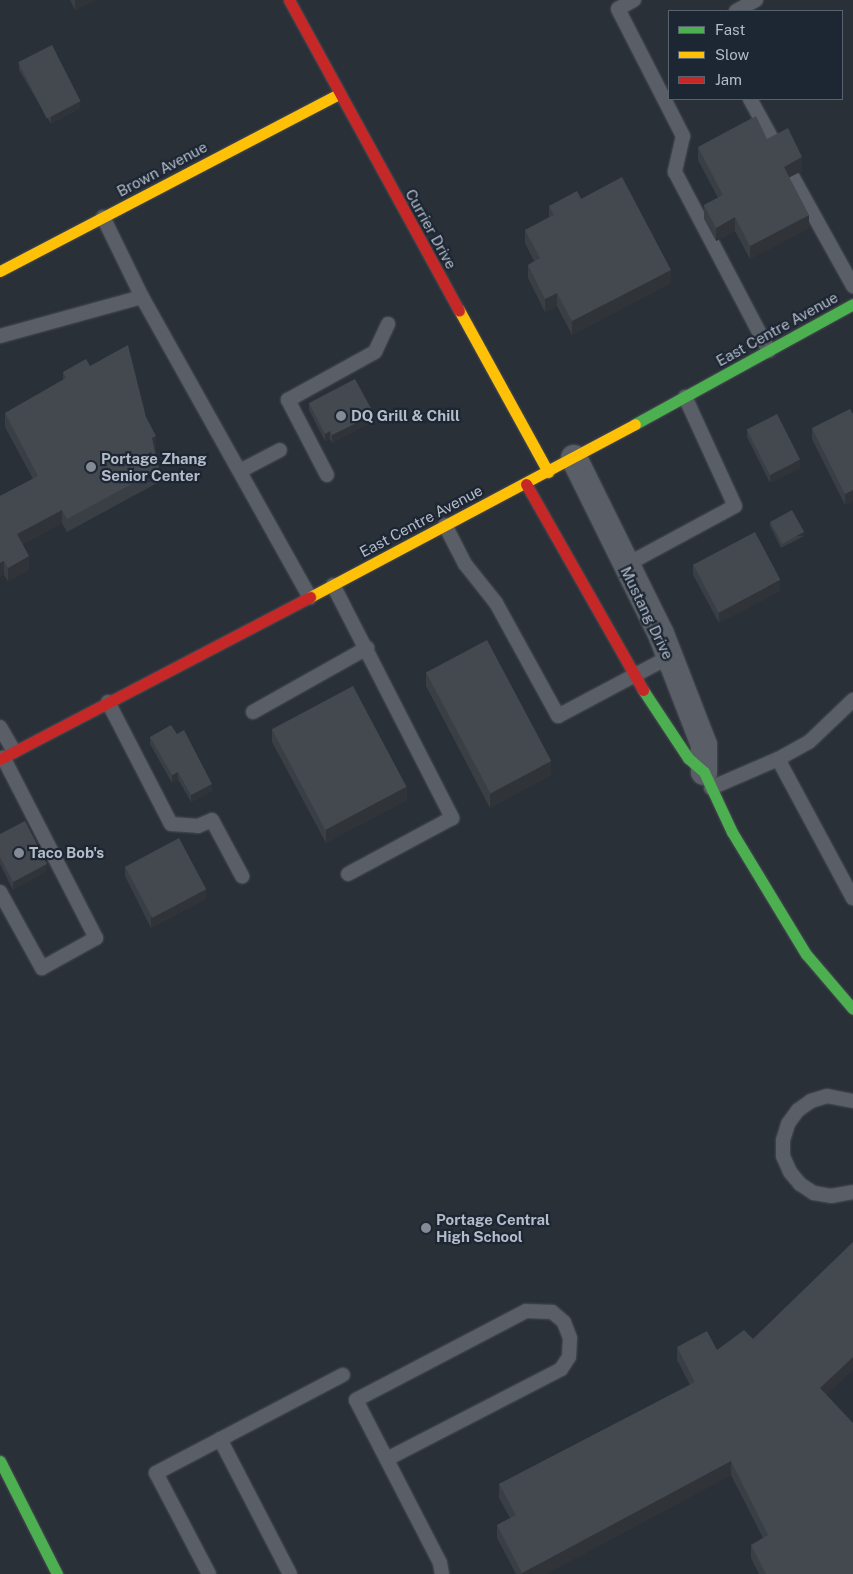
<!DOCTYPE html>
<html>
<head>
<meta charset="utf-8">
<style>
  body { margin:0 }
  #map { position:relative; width:853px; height:1574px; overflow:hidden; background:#2a3038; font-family:"Public Sans",sans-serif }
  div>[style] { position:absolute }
  .roads { filter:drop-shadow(0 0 1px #484c53) drop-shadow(0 0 1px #484c53) }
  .lane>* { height:14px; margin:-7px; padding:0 7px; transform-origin:7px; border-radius:7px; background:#5a5e66 }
  .street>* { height:26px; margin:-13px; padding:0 13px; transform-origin:13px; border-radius:13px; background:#5a5e66 }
  .fast>* { height:11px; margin:-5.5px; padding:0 5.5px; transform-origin:5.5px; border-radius:5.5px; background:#4caf50 }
  .slow>* { height:11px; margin:-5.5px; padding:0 5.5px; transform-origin:5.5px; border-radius:5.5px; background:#ffc107 }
  .jam>* { height:11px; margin:-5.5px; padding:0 5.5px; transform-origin:5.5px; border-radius:5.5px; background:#c62828 }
  .wall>* { inset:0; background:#3a3f45 }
  .shaded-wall>* { inset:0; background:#303338; transform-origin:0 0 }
  .building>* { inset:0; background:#444950; transform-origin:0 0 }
  .dots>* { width:14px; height:14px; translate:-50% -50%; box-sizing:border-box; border:2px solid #1d2633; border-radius:50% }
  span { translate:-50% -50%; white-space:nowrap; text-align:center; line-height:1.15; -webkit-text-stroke:4.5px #1d2633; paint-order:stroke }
  .street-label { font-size:15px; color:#b4bcc9 }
  .poi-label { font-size:15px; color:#b4bcc9; font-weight:700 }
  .left { translate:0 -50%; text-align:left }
  .legend { position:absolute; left:668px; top:10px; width:175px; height:90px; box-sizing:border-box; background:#1d2633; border:1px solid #59626f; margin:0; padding:6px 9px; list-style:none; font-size:15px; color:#b4bcc9 }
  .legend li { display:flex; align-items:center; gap:10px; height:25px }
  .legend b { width:25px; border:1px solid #59626f }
</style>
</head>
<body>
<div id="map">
  <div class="roads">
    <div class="lane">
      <div style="left:634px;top:0;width:18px;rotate:151deg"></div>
      <div style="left:618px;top:9px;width:143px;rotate:62.9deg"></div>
      <div style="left:683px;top:136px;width:37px;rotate:103deg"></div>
      <div style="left:675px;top:172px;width:202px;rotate:62.3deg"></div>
      <div style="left:736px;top:11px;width:23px;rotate:-29deg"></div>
      <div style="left:750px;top:99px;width:56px;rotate:61.1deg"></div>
      <div style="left:792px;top:176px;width:126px;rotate:61deg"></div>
      <div style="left:103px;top:217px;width:89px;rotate:64deg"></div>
      <div style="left:0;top:336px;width:147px;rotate:-15.4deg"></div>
      <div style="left:142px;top:297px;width:344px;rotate:60.8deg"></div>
      <div style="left:240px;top:471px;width:45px;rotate:-27.7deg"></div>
      <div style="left:327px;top:475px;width:85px;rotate:-117.5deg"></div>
      <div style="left:288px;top:400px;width:99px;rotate:-28.9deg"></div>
      <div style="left:375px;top:352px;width:31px;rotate:-65deg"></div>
      <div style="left:445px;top:525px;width:44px;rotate:62.9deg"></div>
      <div style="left:465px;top:564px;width:50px;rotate:51.5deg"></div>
      <div style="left:496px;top:603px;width:129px;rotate:61.2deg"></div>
      <div style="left:558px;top:716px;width:126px;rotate:-28deg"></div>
      <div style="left:624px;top:566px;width:126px;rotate:-28.4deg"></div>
      <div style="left:735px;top:506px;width:120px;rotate:-114.6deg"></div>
      <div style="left:333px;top:585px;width:262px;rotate:62.9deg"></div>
      <div style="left:452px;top:818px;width:118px;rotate:151.7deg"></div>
      <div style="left:108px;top:702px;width:137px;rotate:62.7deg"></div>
      <div style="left:171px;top:824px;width:27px;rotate:4deg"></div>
      <div style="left:198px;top:826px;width:15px;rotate:-23deg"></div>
      <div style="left:212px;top:820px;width:64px;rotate:61.8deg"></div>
      <div style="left:253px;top:712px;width:131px;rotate:-29.3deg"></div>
      <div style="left:0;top:727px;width:28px;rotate:60deg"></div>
      <div style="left:778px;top:759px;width:35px;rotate:-29deg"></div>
      <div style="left:809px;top:742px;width:61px;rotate:-43.7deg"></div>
      <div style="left:711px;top:788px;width:73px;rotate:-23.4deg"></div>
      <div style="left:778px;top:759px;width:158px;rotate:61.7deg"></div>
      <div style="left:0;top:892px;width:87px;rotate:61.1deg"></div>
      <div style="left:42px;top:968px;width:62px;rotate:-29.1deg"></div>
      <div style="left:96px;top:938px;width:203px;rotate:-117.2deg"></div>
      <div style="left:853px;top:1101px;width:26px;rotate:-169deg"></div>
      <div style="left:827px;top:1096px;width:17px;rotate:163deg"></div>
      <div style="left:811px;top:1101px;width:16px;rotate:145deg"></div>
      <div style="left:798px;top:1110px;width:17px;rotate:126deg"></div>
      <div style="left:788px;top:1124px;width:17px;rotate:107deg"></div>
      <div style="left:783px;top:1140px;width:16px;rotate:90deg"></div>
      <div style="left:783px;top:1156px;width:17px;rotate:66deg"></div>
      <div style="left:790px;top:1172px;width:16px;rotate:50deg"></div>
      <div style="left:800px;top:1184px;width:17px;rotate:33deg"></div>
      <div style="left:814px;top:1193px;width:17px;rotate:10deg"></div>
      <div style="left:831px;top:1196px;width:22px;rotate:-10deg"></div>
      <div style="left:220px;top:1439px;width:152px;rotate:62.6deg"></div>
      <div style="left:387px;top:1459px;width:196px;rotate:-27.3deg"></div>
      <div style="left:561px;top:1369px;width:14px;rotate:-56deg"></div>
      <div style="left:569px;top:1357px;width:19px;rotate:-87deg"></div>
      <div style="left:570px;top:1338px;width:17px;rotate:-111deg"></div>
      <div style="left:564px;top:1322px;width:16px;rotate:-140deg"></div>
      <div style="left:552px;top:1312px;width:26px;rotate:-178deg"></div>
      <div style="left:526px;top:1311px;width:192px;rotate:152.4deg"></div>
      <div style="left:356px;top:1400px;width:183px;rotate:62.7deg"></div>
      <div style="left:440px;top:1563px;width:11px;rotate:80deg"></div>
      <div style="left:209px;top:1574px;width:114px;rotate:-117.7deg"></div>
      <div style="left:156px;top:1473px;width:211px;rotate:-27.7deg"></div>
    </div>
    <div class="street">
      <div style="left:574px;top:458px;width:196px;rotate:63.7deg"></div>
      <div style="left:661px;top:634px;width:119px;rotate:68.8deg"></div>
      <div style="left:704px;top:745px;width:27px;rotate:90deg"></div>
    </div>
    <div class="fast">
      <div style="left:635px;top:424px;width:249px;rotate:-28.8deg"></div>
      <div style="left:643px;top:690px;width:82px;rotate:56.5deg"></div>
      <div style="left:688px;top:758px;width:21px;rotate:41deg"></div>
      <div style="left:704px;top:772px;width:66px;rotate:65deg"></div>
      <div style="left:732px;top:832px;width:143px;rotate:58.8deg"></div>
      <div style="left:806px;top:954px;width:72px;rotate:49.5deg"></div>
      <div style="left:0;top:1461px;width:127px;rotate:63.2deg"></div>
    </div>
    <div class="slow">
      <div style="left:0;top:271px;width:382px;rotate:-27.6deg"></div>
      <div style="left:459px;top:310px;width:185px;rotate:61.2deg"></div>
      <div style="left:310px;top:597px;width:368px;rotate:-28deg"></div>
    </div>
    <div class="jam">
      <div style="left:289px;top:0;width:354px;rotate:61.3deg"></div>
      <div style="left:526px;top:484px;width:237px;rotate:60.4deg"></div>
      <div style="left:0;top:759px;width:350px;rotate:-27.6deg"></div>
    </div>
  </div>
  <div class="wall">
    <div style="clip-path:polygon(70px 0,95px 0,75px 10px)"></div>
    <div style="clip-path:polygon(19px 63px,80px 108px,51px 124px,19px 70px)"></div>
    <div style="clip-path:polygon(767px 139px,802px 171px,789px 177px,809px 228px,750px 259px,735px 231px,716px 241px,704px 219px,704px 205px,718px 198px,698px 160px,698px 147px)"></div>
    <div style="clip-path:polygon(581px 199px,671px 283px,572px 335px,557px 306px,545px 312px,528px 278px,528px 265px,534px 261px,525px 243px,525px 230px,549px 217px,549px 206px)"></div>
    <div style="clip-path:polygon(90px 366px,146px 417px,156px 449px,154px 450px,159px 482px,67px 532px,62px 523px,23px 544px,29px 570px,8px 581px,4px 575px,0 496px,33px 479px,5px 427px,5px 413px,63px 380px,63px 372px)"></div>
    <div style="clip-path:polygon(309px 403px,374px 421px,332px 443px,330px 439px,325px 441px,309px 410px)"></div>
    <div style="clip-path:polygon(853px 414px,853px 501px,845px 505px,812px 439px,812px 428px)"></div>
    <div style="clip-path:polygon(747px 430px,800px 468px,770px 483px,747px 437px)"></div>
    <div style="clip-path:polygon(770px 522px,804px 536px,781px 548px,770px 526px)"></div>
    <div style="clip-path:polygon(693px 564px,780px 591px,719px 623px,693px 575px)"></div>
    <div style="clip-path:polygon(426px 672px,551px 775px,490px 808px,426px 686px)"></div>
    <div style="clip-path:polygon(272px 729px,407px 800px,326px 843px,272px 742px)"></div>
    <div style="clip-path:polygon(177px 734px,212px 791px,191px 802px,178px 779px,172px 783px,150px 744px,150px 737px)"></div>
    <div style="clip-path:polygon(0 834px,47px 871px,13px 890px,0 864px)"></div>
    <div style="clip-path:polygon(125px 866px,206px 899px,151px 928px,125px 876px)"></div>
    <div style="clip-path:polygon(853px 1242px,853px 1370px,826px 1395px,853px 1574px,759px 1574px,751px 1558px,751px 1545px,763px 1538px,731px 1475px,546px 1574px,516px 1574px,497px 1538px,497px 1525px,510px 1518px,499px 1498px,499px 1484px,690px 1385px,677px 1360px,677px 1347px,717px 1350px,753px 1339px)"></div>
  </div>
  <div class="shaded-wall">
    <div style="clip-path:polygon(75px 0,95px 0,75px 10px)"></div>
    <div style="clip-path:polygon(80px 101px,80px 108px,51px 124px,51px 117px)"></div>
    <div style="clip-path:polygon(802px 157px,802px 171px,784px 180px,784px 167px)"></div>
    <div style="clip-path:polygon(809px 215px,809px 228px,750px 259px,750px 246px)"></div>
    <div style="clip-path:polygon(735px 217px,735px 231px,716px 241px,716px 228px)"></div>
    <div style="clip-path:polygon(671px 270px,671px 283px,572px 335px,572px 321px)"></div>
    <div style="clip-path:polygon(557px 293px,557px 306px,545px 312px,545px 299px)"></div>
    <div style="clip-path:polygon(374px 414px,374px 421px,332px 443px,332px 435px)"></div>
    <div style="clip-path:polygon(330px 431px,330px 439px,325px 441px,325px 434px)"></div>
    <div style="clip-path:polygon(156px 436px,156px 449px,152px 451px,152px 438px)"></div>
    <div style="clip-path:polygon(800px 460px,800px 468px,770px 483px,770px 475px)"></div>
    <div style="left:159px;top:469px;width:13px;height:105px;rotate:90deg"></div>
    <div style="clip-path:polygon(853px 490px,853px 501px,845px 505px,845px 494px)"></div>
    <div style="clip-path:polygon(62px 510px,62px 523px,17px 547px,17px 534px)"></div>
    <div style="left:804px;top:532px;width:4px;height:26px;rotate:90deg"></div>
    <div style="clip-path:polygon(29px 556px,29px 570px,8px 581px,8px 568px)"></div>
    <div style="clip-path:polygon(4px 561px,4px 575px,0 577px,0 563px)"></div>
    <div style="clip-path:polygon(780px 580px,780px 591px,719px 623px,719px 613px)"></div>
    <div style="clip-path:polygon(551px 761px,551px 775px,490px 808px,490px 794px)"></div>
    <div style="clip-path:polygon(178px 772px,178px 779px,172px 783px,172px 775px)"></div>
    <div style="clip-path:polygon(212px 784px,212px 791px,191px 802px,191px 795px)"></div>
    <div style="clip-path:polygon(407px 786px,407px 800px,326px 843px,326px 830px)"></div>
    <div style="clip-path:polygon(47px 864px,47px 871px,13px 890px,13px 882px)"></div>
    <div style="clip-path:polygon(206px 889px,206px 899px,151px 928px,151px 917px)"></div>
    <div style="clip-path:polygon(853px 1357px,853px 1370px,820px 1401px,820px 1388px)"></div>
    <div style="clip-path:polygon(731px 1461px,731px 1475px,546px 1574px,522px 1574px,522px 1573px)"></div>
  </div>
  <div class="building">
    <div style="left:52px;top:45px;width:63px;height:38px;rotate:63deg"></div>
    <div style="clip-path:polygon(756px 116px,767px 139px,788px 128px,802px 157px,784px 167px,809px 215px,750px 246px,735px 217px,716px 228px,704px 205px,723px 195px,698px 147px)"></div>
    <div style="clip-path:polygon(622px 177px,671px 270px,572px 321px,557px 293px,545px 299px,528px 265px,540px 258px,525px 230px,554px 215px,549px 206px,577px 191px,581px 199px)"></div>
    <div style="clip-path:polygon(128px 345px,146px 417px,156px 436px,152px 438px,159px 469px,67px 519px,62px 510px,17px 534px,29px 556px,8px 568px,4px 561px,0 563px,0 496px,38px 476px,5px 413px,66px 378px,63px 372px,86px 359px,90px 366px)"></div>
    <div style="clip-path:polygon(355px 379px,374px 414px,332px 435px,330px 431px,325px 434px,309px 403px)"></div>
    <div style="clip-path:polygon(850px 409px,853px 414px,853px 490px,845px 494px,812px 428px)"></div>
    <div style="left:777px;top:414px;width:51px;height:34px;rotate:63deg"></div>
    <div style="left:792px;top:510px;width:25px;height:25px;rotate:61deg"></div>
    <div style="left:755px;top:532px;width:54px;height:70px;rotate:62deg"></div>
    <div style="left:487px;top:640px;width:137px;height:69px;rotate:62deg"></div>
    <div style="left:353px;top:686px;width:114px;height:92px;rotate:62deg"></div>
    <div style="clip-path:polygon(171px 725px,177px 734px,184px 730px,212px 784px,191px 795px,178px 772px,172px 775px,150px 737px)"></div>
    <div style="clip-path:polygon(25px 821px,47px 864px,13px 882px,0 857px,0 834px)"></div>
    <div style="left:179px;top:838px;width:58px;height:61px;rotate:62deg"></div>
    <div style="clip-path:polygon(853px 1242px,853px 1357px,820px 1388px,853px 1423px,853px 1574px,766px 1574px,751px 1545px,768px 1535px,731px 1461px,522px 1573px,497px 1525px,516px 1515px,499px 1484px,695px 1382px,677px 1347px,707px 1331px,717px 1350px,744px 1330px,753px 1339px)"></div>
  </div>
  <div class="dots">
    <div style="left:341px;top:416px;background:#848b96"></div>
    <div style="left:91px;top:467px;background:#848b96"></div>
    <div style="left:19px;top:853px;background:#848b96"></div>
    <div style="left:426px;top:1228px;background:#848b96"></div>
  </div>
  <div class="street-label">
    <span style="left:162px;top:169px;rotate:-28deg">Brown Avenue</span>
    <span style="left:431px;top:229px;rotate:61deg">Currier Drive</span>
    <span style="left:777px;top:329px;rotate:-29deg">East Centre Avenue</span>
    <span style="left:421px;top:521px;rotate:-28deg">East Centre Avenue</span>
    <span style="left:647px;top:613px;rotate:64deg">Mustang Drive</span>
  </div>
  <div class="poi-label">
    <span class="left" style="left:351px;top:416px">DQ Grill &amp; Chill</span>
    <span class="left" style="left:101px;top:467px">Portage Zhang<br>Senior Center</span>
    <span class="left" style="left:29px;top:853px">Taco Bob's</span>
    <span class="left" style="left:436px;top:1228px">Portage Central<br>High School</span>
  </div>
  <ul class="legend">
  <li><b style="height:6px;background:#4caf50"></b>Fast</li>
  <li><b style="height:6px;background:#ffc107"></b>Slow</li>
  <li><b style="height:6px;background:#c62828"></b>Jam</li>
  </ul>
</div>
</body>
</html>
